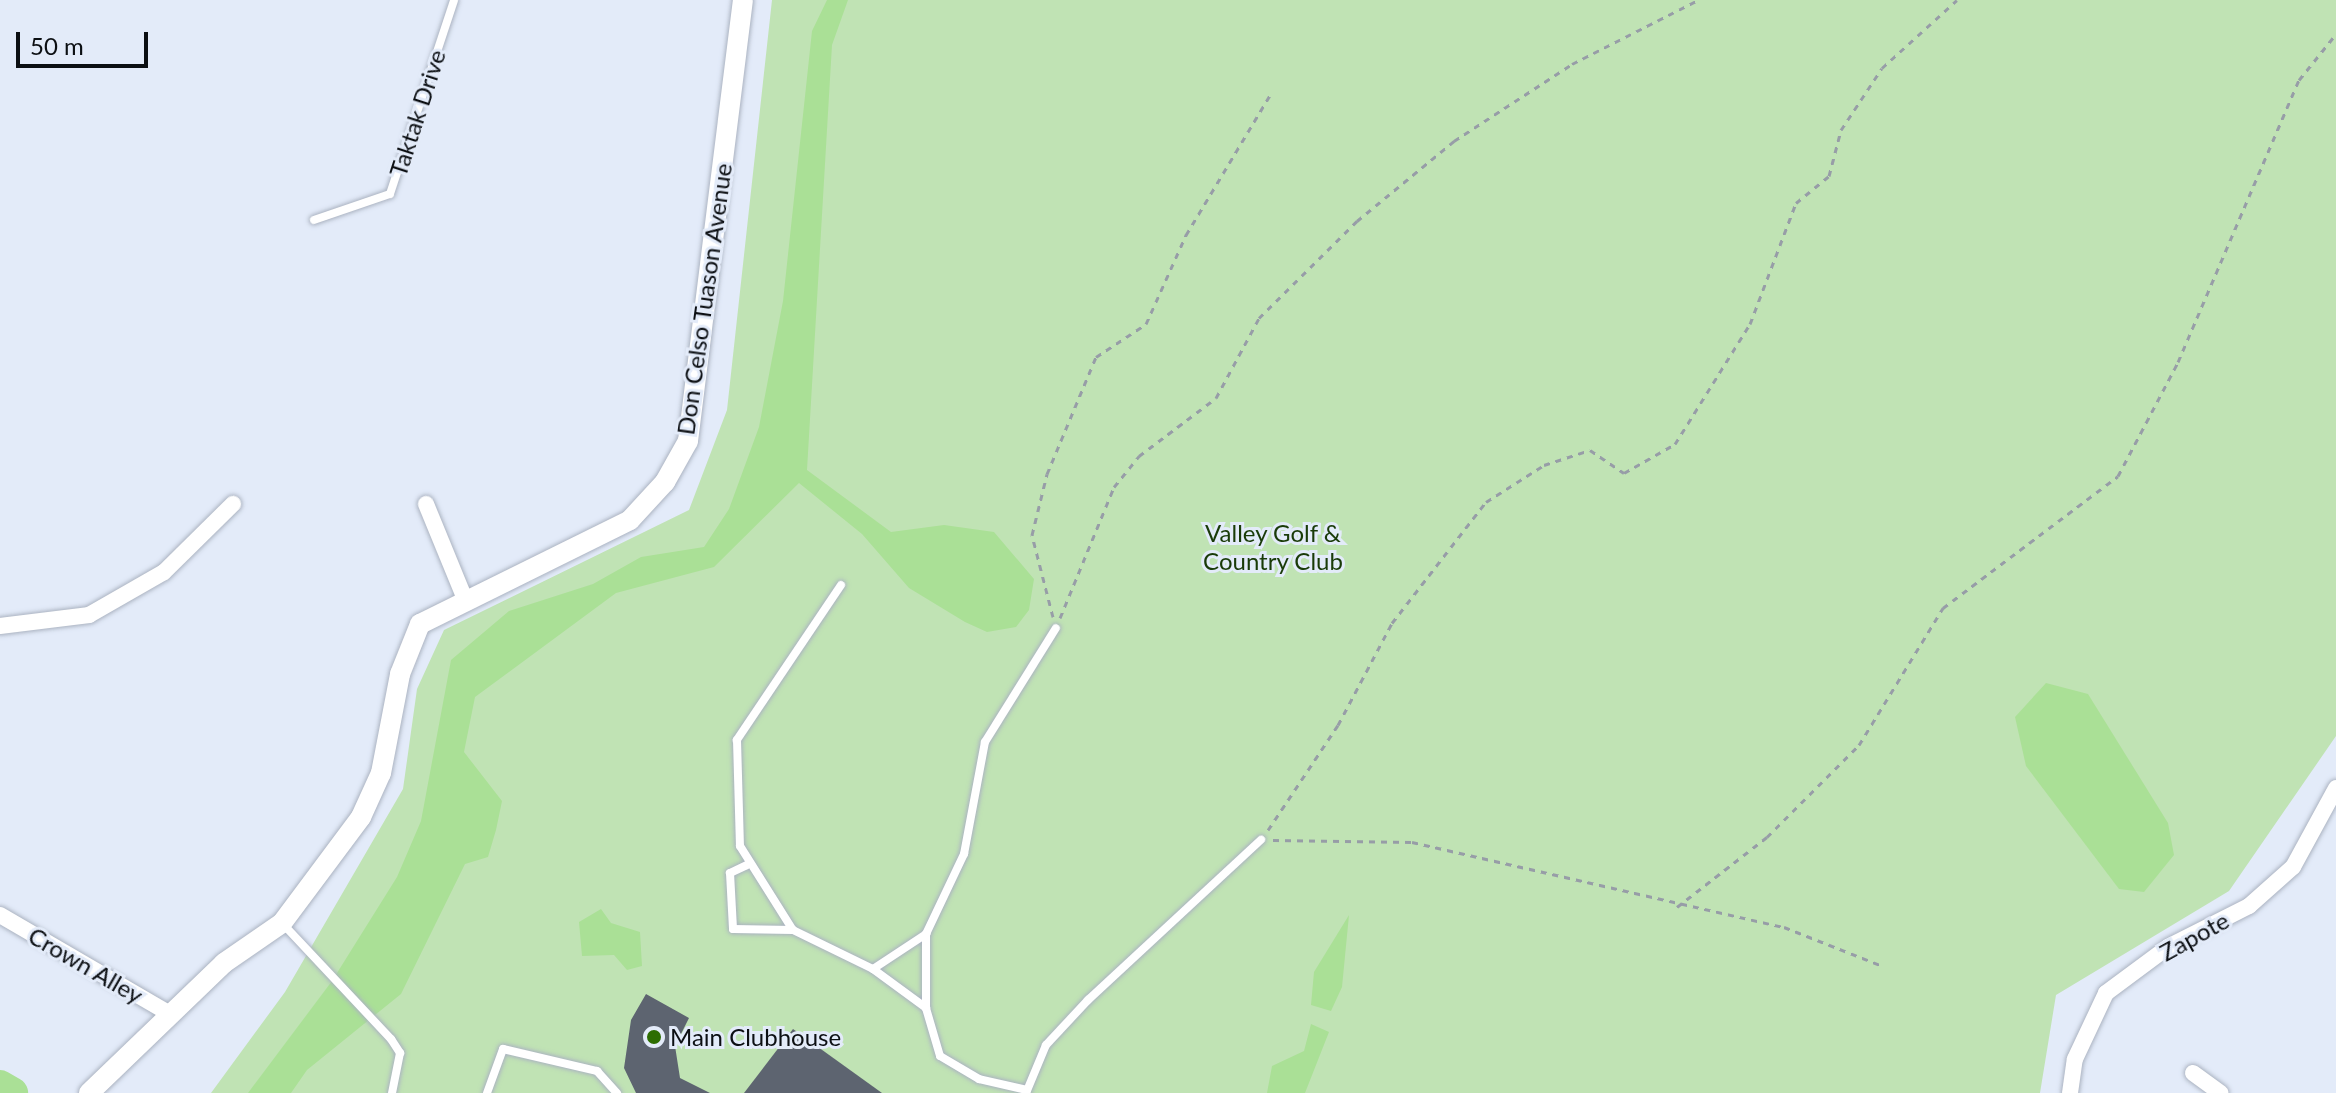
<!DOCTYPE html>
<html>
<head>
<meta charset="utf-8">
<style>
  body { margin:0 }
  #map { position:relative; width:2336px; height:1093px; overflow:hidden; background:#e3ebf9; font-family:Lato,sans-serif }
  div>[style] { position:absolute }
  .green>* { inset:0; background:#c0e3b4 }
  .water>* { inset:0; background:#aae096 }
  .river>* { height:32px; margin:-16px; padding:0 16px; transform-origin:16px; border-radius:16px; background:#aae096 }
  .building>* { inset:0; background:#5d6470 }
  .path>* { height:3px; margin-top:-1.5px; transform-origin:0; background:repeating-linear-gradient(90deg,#979da7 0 6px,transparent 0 12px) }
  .roads { filter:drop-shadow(0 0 2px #abb3c1) drop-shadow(0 0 2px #abb3c1) }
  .service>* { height:8px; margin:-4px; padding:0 4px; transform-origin:4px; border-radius:4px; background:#fff }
  .minor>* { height:16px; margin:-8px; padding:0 8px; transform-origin:8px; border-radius:8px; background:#fff }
  .tertiary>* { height:20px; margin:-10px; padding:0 10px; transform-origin:10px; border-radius:10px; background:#fff }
  .dots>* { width:22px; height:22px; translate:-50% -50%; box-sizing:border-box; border:4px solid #e3ebf9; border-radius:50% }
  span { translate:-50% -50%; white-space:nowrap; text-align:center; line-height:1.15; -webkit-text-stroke:6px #e3ebf9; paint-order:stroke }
  .street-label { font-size:24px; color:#0c0f13 }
  .park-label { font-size:24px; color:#193b08 }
  .poi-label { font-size:24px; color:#0c0f13 }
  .left { translate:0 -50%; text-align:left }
  .scale { position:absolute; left:16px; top:32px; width:132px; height:36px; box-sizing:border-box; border:4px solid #0c0f13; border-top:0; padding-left:10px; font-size:24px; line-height:28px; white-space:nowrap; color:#0c0f13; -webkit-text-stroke:6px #e3ebf9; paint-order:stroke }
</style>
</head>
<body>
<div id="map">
  <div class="green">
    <div style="clip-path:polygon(772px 0,2336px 0,2336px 736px,2229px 891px,2056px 995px,2040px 1093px,211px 1093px,285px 992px,403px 789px,417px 689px,444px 630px,689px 510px,727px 410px)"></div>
  </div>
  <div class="water">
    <div style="clip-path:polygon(827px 0,848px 0,832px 45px,807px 470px,891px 532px,944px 525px,994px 532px,1034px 579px,1029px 610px,1016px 627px,987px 632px,965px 622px,909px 588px,862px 534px,799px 483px,714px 567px,616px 593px,475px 697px,464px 752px,502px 801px,496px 830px,488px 857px,465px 864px,401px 994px,307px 1070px,291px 1093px,248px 1093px,332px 981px,397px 877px,421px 821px,451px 660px,509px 611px,593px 584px,641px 557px,704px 547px,729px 509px,759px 427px,783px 301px,812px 31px)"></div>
    <div style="clip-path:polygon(2046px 683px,2088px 694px,2168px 823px,2174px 855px,2144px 892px,2119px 889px,2026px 766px,2015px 717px)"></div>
    <div style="clip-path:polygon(601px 909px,611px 923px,640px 932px,642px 966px,627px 970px,614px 955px,582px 956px,579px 922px)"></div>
    <div style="clip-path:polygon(1349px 915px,1342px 987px,1331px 1011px,1311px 1005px,1314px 972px)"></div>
    <div style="clip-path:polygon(1311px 1024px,1329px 1032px,1305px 1093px,1267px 1093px,1272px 1066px,1304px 1051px)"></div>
  </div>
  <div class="river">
    <div style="left:0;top:1086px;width:14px;rotate:30deg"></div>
  </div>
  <div class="building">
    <div style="clip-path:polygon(646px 994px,689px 1018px,675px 1046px,680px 1078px,710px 1093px,636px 1093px,624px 1068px,631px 1020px)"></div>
    <div style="clip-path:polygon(793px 1029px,882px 1093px,744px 1093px)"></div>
  </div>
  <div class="path">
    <div style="left:1053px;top:617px;width:85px;rotate:-104.4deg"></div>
    <div style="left:1032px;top:535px;width:63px;rotate:-76.2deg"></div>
    <div style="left:1047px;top:474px;width:127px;rotate:-67.3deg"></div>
    <div style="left:1096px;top:357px;width:60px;rotate:-33.4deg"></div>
    <div style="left:1146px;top:324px;width:98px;rotate:-65.8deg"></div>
    <div style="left:1186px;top:235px;width:167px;rotate:-59deg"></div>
    <div style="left:1060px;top:618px;width:142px;rotate:-67.6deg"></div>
    <div style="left:1114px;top:487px;width:40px;rotate:-51deg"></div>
    <div style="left:1139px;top:456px;width:96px;rotate:-37deg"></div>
    <div style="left:1216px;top:398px;width:91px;rotate:-61.7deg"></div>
    <div style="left:1259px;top:318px;width:138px;rotate:-44.7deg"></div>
    <div style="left:1357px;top:221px;width:126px;rotate:-39.5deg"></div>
    <div style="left:1454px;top:141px;width:141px;rotate:-33.1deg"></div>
    <div style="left:1572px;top:64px;width:141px;rotate:-26.9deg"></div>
    <div style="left:1268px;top:830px;width:126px;rotate:-56.3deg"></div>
    <div style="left:1338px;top:725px;width:115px;rotate:-62.1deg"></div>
    <div style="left:1392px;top:623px;width:153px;rotate:-52.2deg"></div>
    <div style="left:1486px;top:502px;width:69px;rotate:-32.5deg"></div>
    <div style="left:1544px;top:465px;width:48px;rotate:-18.1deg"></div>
    <div style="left:1590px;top:450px;width:41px;rotate:34.1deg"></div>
    <div style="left:1624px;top:473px;width:59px;rotate:-29.6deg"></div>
    <div style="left:1675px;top:444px;width:142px;rotate:-58deg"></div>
    <div style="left:1750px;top:324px;width:129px;rotate:-69.2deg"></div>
    <div style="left:1796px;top:203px;width:43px;rotate:-39.3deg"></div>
    <div style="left:1829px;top:176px;width:48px;rotate:-75.4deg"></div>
    <div style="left:1841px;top:130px;width:74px;rotate:-56.5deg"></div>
    <div style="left:1882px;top:68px;width:101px;rotate:-42.2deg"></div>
    <div style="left:1273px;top:840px;width:139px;rotate:0.8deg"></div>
    <div style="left:1412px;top:842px;width:382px;rotate:12.9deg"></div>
    <div style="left:1784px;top:927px;width:103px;rotate:21.6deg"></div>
    <div style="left:1677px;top:907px;width:114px;rotate:-37.9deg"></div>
    <div style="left:1767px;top:837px;width:130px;rotate:-45deg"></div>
    <div style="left:1859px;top:745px;width:161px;rotate:-58.5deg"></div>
    <div style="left:1943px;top:608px;width:219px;rotate:-37deg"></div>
    <div style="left:2118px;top:476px;width:129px;rotate:-62.2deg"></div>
    <div style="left:2178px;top:362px;width:307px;rotate:-66.8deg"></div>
    <div style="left:2299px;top:80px;width:59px;rotate:-51.2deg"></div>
  </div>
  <div class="roads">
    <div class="service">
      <div style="left:314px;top:220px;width:80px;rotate:-18.9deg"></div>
      <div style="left:390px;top:194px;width:204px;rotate:-71.7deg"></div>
      <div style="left:841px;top:585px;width:187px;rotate:123.9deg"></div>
      <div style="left:737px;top:740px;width:106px;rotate:88.4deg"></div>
      <div style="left:740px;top:846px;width:99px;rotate:57.8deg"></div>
      <div style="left:793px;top:930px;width:89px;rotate:26deg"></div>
      <div style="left:873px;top:969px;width:66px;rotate:36.3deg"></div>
      <div style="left:747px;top:865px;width:19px;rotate:155deg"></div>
      <div style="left:730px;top:873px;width:56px;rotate:86.9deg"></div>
      <div style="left:733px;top:929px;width:60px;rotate:1deg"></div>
      <div style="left:283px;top:924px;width:158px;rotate:46.8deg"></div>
      <div style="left:391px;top:1039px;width:17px;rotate:57deg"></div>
      <div style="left:400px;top:1053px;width:41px;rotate:101.3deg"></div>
      <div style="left:873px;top:969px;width:64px;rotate:-33.4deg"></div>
      <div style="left:1027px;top:1090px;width:49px;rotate:-167.1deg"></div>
      <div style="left:979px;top:1079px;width:45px;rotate:-149.5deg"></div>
      <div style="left:940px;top:1056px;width:50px;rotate:-106.3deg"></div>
      <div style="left:926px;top:1008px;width:74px;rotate:-90deg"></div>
      <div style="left:926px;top:934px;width:89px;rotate:-64.6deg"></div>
      <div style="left:964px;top:854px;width:114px;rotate:-79.4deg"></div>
      <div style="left:985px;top:742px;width:134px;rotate:-58.1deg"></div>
      <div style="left:487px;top:1093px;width:47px;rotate:-70deg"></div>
      <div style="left:503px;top:1049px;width:97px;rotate:13.2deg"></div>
      <div style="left:597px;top:1071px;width:30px;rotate:48deg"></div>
      <div style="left:1026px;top:1093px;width:52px;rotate:-67.4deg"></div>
      <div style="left:1046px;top:1045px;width:62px;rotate:-47deg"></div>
      <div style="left:1088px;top:1000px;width:236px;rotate:-42.8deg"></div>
    </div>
    <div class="minor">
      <div style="left:426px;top:504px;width:103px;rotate:67.7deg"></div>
      <div style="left:0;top:626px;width:90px;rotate:-7deg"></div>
      <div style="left:89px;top:615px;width:86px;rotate:-29.8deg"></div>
      <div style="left:164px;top:572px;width:97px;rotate:-44.6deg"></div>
      <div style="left:0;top:915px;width:199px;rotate:30.2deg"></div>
      <div style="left:2193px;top:1073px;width:34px;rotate:36deg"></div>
      <div style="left:2070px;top:1093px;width:34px;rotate:-82deg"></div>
      <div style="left:2075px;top:1059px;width:73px;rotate:-64.8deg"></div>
      <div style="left:2106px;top:993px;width:77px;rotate:-36.6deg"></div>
      <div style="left:2168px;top:947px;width:91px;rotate:-26.8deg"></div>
      <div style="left:2249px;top:906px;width:59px;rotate:-41.6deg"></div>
      <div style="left:2293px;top:867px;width:90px;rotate:-61.4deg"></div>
    </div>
    <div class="tertiary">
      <div style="left:89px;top:1093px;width:187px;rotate:-43.9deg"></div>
      <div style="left:224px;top:963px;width:70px;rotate:-34.6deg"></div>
      <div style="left:282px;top:923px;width:132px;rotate:-53.3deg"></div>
      <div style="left:361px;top:817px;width:48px;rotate:-65.6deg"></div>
      <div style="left:381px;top:773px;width:101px;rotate:-79.1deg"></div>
      <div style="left:400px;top:674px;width:54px;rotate:-68.2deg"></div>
      <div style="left:420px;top:624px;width:234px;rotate:-26.3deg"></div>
      <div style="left:630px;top:520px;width:52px;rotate:-47.4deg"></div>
      <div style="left:665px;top:482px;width:47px;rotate:-60.7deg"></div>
      <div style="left:688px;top:441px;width:444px;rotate:-82.9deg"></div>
    </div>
  </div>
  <div class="dots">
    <div style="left:654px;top:1037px;background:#2d6d02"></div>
  </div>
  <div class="street-label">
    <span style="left:417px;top:113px;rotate:-72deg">Taktak Drive</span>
    <span style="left:704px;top:299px;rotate:-82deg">Don Celso Tuason Avenue</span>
    <span style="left:2194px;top:936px;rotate:-29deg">Zapote</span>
    <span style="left:86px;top:965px;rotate:30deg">Crown Alley</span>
  </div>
  <div class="park-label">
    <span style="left:1273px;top:547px">Valley Golf &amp;<br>Country Club</span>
  </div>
  <div class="poi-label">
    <span class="left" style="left:670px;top:1037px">Main Clubhouse</span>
  </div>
  <div class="scale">50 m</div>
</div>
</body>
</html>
